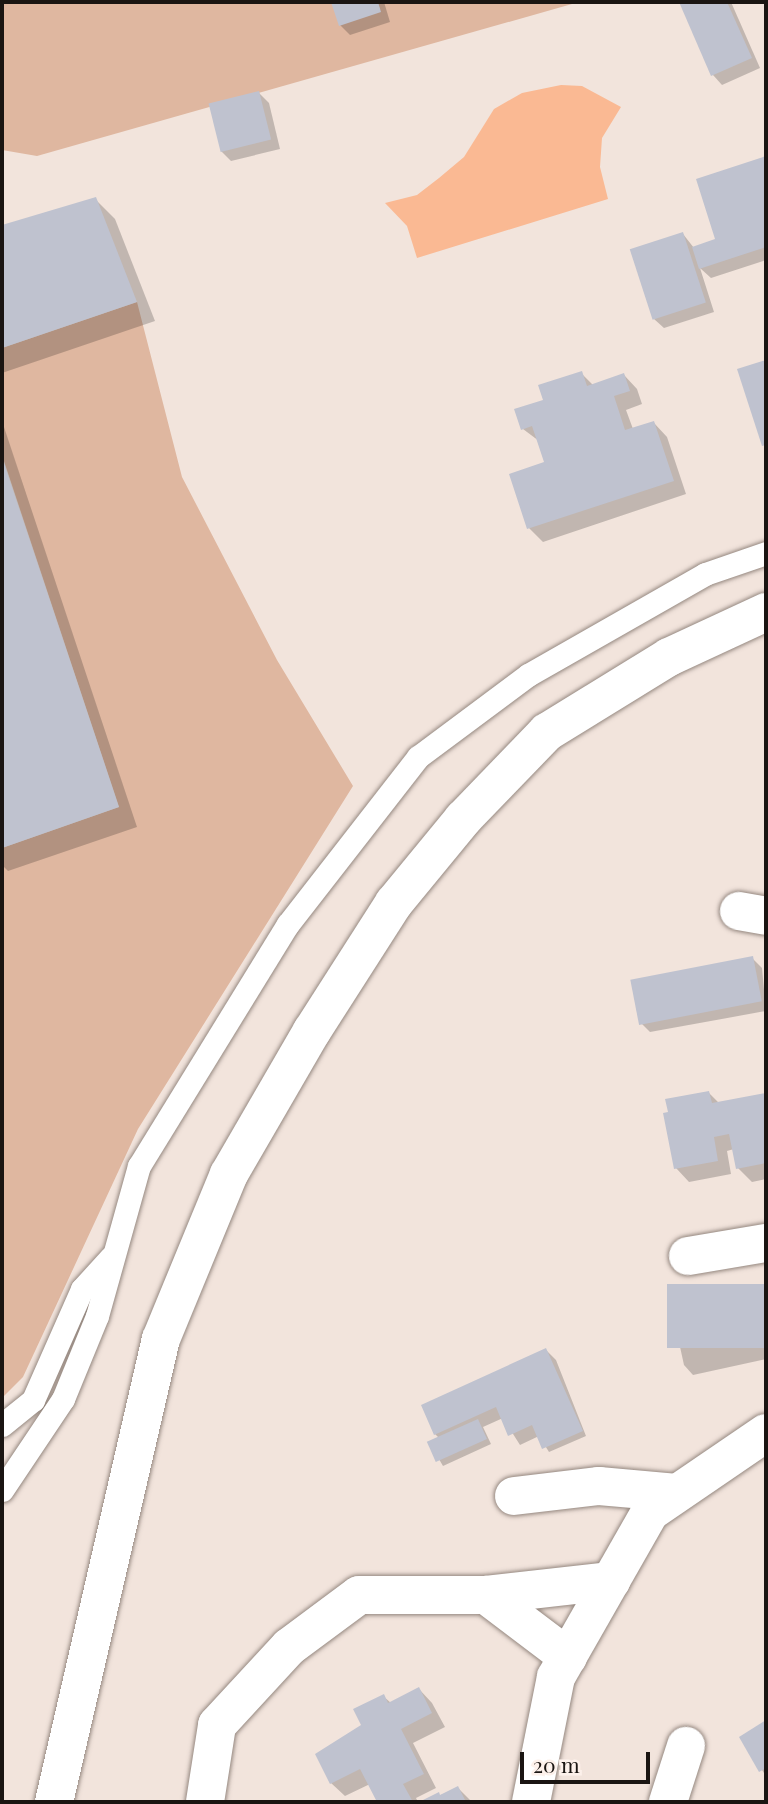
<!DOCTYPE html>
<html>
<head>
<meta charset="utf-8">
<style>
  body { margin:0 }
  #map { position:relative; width:768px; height:1804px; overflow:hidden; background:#f2e4dc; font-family:"Playfair Display",serif }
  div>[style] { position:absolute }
  .green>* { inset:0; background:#dfb7a0 }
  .water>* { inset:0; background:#fab993 }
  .shadow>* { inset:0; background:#0003 }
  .building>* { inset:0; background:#bfc2cf; transform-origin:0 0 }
  .roads { filter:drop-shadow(0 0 2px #958880) drop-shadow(0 0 2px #958880) }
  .lane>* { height:23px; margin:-11.5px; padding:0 11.5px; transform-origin:11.5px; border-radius:11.5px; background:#fff }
  .street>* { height:38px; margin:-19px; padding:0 19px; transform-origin:19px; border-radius:19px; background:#fff }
  .secondary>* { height:38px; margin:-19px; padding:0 19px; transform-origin:19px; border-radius:19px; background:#fff }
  span { translate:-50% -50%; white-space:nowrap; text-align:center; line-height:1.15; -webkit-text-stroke:7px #fdf1eb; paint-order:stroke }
  .frame { position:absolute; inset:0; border:4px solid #1a1512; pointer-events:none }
  .scale { position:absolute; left:520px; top:1752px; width:130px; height:32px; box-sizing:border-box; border:4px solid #1a1512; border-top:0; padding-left:9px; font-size:21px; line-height:24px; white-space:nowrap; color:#1a1512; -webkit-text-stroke:5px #fdf1eb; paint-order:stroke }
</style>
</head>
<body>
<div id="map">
  <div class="green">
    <div style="clip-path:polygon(2px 2px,579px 2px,37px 156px,2px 150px)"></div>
    <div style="clip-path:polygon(137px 302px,182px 477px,277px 660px,353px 786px,138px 1129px,23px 1377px,2px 1398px,2px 848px,119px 807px,2px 455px,2px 348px)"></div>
  </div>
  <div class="water">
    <div style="clip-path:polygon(561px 85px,582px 86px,621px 107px,602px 138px,600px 167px,608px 199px,417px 258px,407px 226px,385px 203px,417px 195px,439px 178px,464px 157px,494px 109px,522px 93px)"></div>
  </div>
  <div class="shadow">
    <div style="clip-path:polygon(333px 2px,384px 2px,390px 22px,350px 35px,340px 25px)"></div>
    <div style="clip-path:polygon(681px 2px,731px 2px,760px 68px,722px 85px,713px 75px)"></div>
    <div style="clip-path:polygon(259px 93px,269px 103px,280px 149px,231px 161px,221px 151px)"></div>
    <div style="clip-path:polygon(766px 158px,766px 260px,711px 278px,700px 268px,714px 312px,664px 328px,654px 319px,683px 234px,694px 248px,717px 241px,698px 180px)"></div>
    <div style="clip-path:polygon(95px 199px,115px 219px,155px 321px,2px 373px,2px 227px)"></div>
    <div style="clip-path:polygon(581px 373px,593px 385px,624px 375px,637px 389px,642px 404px,626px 410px,633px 429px,654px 423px,667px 437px,686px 494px,543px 542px,529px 528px,546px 464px,539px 441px,523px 429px,546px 401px)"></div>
    <div style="clip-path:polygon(2px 421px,137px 827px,8px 871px,2px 865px)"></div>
    <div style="clip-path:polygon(752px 958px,762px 968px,766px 1011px,650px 1032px,640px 1022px)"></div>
    <div style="clip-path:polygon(709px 1093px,720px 1104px,766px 1095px,766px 1179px,752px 1182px,738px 1168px,734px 1149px,727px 1151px,731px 1174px,689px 1182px,676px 1168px)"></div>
    <div style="clip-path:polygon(766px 1286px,766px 1359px,693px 1375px,684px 1365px,671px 1306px)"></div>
    <div style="clip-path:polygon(546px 1350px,556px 1360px,586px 1436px,549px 1452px,539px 1436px,520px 1445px,503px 1418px,483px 1427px,491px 1444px,443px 1466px,429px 1442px,439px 1438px,435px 1434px)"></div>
    <div style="clip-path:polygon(419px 1689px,432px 1703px,445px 1727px,413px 1743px,436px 1788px,416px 1798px,418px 1802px,378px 1802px,370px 1784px,345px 1796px,331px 1783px,383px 1696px,391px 1703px)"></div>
    <div style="clip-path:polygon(766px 1723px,766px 1776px,741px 1738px)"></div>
    <div style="clip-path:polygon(458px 1788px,472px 1802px,424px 1802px)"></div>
  </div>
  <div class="building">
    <div style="clip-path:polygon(331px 2px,378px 2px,381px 12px,339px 26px)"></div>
    <div style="clip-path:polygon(679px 2px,727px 2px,752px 58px,711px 76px)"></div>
    <div style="left:259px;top:91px;width:50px;height:52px;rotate:76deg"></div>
    <div style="clip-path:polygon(766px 156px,766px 247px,699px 269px,692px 247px,715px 239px,696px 179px)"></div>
    <div style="clip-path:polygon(96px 197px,137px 302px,2px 348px,2px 225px)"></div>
    <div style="left:683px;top:232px;width:74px;height:56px;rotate:72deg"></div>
    <div style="clip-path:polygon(766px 360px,766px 445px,762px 446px,737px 369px)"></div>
    <div style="clip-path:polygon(582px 371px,587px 386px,624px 373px,630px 391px,614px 396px,625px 430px,654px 421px,674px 481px,527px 529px,509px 474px,544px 462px,532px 426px,521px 430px,514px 409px,543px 400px,538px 385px)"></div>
    <div style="clip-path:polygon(2px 457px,119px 807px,2px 848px)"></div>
    <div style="left:753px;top:956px;width:46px;height:125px;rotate:79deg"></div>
    <div style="clip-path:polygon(709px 1091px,712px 1103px,766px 1093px,766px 1163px,736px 1169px,729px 1134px,714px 1137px,718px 1161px,674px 1169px,663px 1113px,668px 1112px,665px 1099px)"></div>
    <div style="left:766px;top:1284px;width:64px;height:99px;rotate:90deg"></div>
    <div style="clip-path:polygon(546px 1348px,583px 1431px,542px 1449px,532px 1425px,508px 1436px,496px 1407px,434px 1435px,421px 1405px)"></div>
    <div style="left:478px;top:1419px;width:22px;height:56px;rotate:66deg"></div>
    <div style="clip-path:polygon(419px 1687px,432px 1713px,401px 1729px,424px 1774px,403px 1784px,413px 1802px,377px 1802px,360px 1769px,330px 1784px,315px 1754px,361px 1725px,353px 1709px,384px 1694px,388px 1703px)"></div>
    <div style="clip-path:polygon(766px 1720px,766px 1768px,759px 1772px,739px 1737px)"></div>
    <div style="clip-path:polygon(458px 1786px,466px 1802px,419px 1802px,439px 1792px,440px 1795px)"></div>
  </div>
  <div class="roads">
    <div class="lane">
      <div style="left:2px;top:1425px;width:40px;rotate:-39deg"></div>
      <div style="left:33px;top:1400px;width:121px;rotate:-66.2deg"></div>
      <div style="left:82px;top:1289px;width:43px;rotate:-47.8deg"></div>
      <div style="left:2px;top:1490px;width:110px;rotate:-56.2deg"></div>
      <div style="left:63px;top:1399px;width:90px;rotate:-67.7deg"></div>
      <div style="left:97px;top:1316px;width:156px;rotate:-74.4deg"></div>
      <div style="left:139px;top:1166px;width:284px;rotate:-58.4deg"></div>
      <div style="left:288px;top:924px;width:212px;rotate:-52.1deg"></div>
      <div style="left:418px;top:757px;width:137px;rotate:-36.7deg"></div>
      <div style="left:528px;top:675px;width:204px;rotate:-29.7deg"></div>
      <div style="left:705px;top:574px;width:65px;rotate:-19deg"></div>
    </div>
    <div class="street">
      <div style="left:739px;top:911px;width:27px;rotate:10deg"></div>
      <div style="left:688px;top:1256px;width:79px;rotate:-9.5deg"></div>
      <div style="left:514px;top:1496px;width:86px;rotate:-6.7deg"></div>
      <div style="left:599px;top:1486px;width:78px;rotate:5.1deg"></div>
      <div style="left:568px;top:1657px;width:103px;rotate:-142.9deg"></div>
      <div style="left:486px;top:1595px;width:126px;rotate:-6.4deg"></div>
      <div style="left:205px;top:1802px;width:78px;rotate:-81.1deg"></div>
      <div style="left:217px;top:1725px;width:106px;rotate:-47.3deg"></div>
      <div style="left:289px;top:1647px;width:87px;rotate:-36.6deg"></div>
      <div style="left:359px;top:1595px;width:127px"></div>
      <div style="left:531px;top:1802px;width:127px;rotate:-78.7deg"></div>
      <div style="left:556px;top:1677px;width:190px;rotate:-60.3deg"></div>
      <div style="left:650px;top:1512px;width:140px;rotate:-34.3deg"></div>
      <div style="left:668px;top:1802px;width:59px;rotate:-72.2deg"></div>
    </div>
    <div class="secondary">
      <div style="left:54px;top:1802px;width:475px;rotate:-77deg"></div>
      <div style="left:161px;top:1339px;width:178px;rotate:-67.6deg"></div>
      <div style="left:229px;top:1174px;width:165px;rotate:-59.9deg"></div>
      <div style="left:312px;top:1031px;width:152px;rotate:-57.4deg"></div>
      <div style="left:394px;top:903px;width:109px;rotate:-50.6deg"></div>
      <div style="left:463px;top:819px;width:121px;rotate:-46deg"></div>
      <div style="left:547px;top:732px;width:143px;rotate:-31.6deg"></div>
      <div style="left:669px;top:657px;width:107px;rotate:-24.9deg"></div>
    </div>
  </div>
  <div class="frame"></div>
  <div class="scale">20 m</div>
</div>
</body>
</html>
